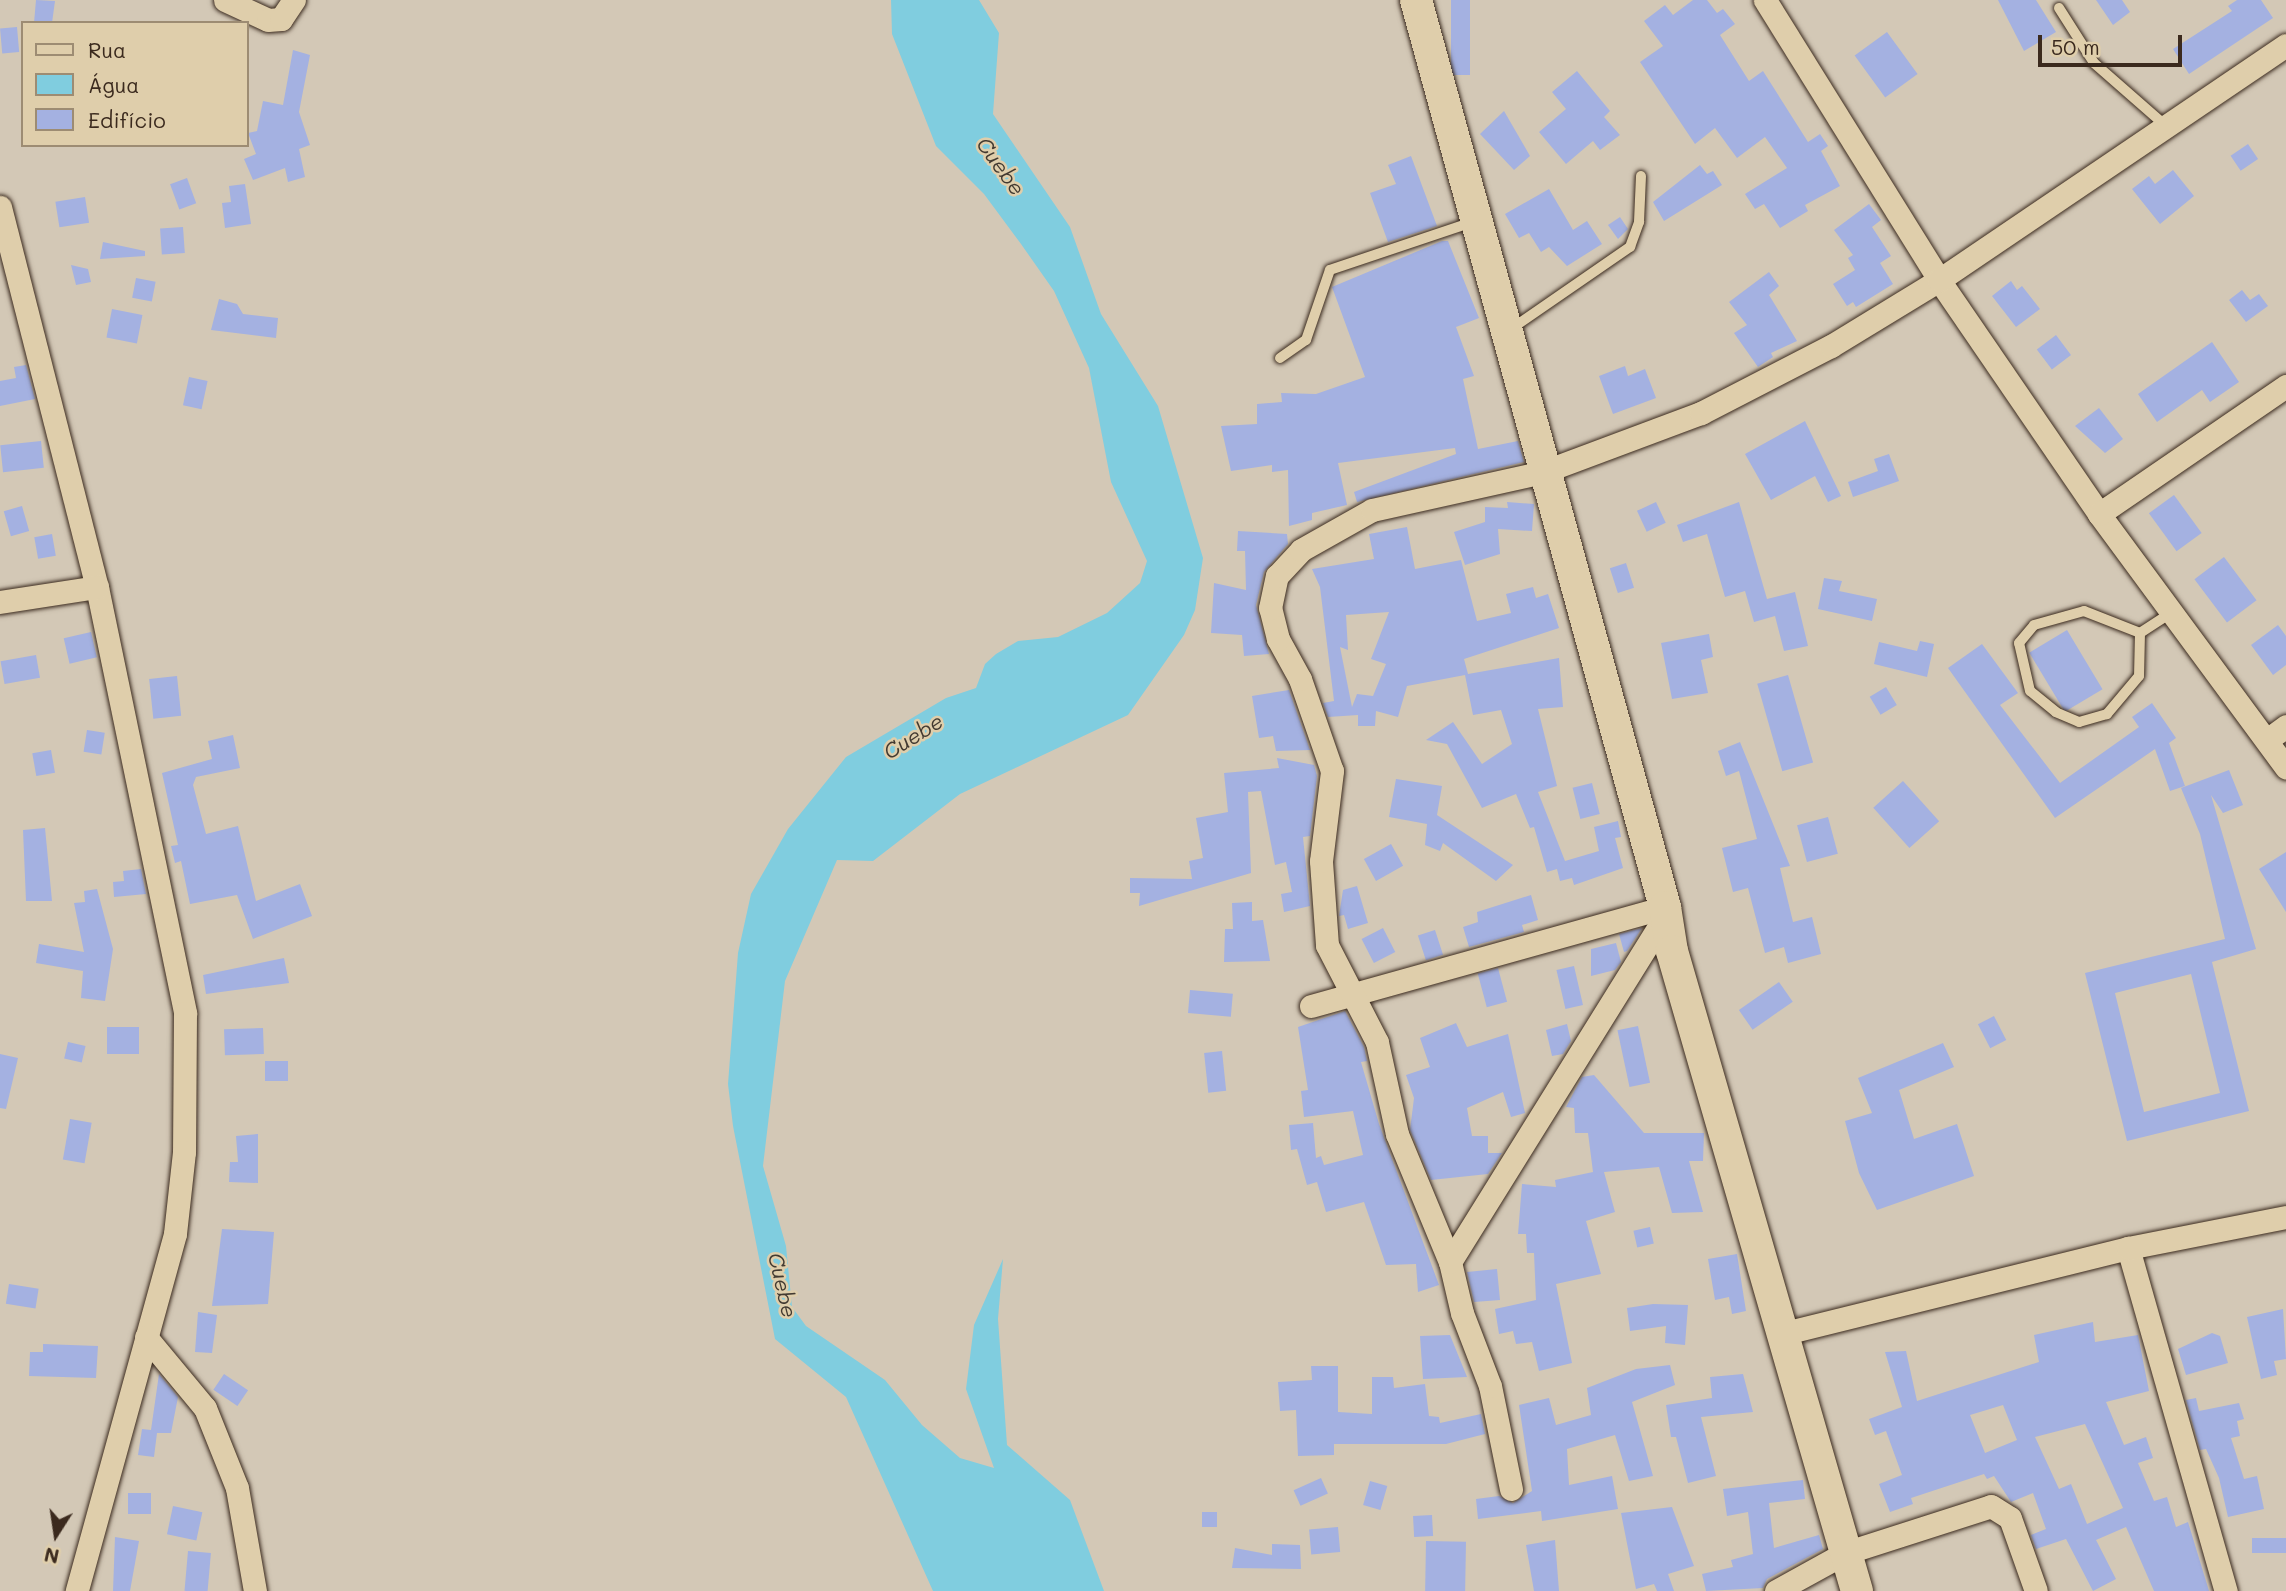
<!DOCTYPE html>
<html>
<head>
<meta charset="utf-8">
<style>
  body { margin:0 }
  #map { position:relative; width:2286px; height:1591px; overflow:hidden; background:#d3c8b6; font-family:Mali,sans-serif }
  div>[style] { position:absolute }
  .water>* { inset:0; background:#80cddf }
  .building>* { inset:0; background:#a4b1e1; transform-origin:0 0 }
  .roads { filter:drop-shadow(0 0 2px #3b2a1e) drop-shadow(0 0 2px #3b2a1e) }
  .service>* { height:10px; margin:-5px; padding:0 5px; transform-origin:5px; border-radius:5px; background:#dfceab }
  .minor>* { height:23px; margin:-11.5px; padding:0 11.5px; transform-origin:11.5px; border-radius:11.5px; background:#dfceab }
  .secondary>* { height:32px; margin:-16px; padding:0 16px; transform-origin:16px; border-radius:16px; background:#dfceab }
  span { translate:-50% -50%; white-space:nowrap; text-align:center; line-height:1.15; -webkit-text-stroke:5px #dfceab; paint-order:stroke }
  .water-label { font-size:21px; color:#423a31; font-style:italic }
  .legend { position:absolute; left:21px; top:21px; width:228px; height:126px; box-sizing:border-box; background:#dfceab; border:2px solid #9d8c73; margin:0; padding:9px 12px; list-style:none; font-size:21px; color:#3b2a1e }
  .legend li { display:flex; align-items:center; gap:14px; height:35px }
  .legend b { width:35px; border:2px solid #9d8c73 }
  .north { position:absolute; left:21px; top:1500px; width:70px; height:70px; -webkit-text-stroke:5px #dfceab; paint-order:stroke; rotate:192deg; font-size:19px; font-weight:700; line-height:28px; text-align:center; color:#3b2a1e }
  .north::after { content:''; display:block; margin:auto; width:24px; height:32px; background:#3b2a1e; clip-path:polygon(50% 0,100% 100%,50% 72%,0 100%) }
  .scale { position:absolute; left:2038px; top:35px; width:144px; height:32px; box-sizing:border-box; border:4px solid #3b2a1e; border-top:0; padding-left:9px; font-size:21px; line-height:24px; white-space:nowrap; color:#3b2a1e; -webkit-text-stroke:5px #dfceab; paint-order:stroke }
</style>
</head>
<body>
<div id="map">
  <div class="water">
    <div style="clip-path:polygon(891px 0,979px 0,999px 33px,993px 114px,1070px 227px,1101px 314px,1158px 406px,1203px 558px,1195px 610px,1184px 635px,1128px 715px,960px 794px,873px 861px,837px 860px,785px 981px,763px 1166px,786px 1246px,792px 1307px,806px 1326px,885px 1380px,922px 1425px,960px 1458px,994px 1468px,966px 1389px,974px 1325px,1003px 1259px,998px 1319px,1007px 1445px,1070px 1500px,1104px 1591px,933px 1591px,846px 1397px,775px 1339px,733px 1126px,728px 1084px,738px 953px,751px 894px,788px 829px,846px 757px,946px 698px,976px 688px,985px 664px,996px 654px,1018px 641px,1058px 637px,1107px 613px,1140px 583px,1147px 561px,1111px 482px,1089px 368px,1054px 291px,1021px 244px,984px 194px,936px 146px,892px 34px)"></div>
  </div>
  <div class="building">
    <div style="clip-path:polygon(36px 0,55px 1px,52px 23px,34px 23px)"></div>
    <div style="left:1451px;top:0;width:19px;height:75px"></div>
    <div style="clip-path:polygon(1693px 0,1707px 0,1717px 13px,1723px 9px,1735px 24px,1720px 35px,1749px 81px,1763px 71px,1808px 142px,1820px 134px,1828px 146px,1821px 151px,1840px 186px,1805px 205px,1808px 211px,1780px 228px,1764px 204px,1755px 209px,1745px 194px,1787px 168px,1765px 137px,1737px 158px,1715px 128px,1695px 144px,1640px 62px,1663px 46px,1644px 21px,1665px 5px,1673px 15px)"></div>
    <div style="clip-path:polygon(1998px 0,2036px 0,2056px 32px,2024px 51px)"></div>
    <div style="clip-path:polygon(2096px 0,2122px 0,2130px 12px,2113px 25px)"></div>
    <div style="clip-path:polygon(2237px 0,2261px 0,2273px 18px,2189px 74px,2173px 49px,2232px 11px,2228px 6px)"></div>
    <div style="left:17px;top:27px;width:25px;height:17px;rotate:85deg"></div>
    <div style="left:1887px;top:32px;width:52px;height:40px;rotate:54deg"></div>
    <div style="clip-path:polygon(293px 50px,310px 55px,299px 112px,310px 145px,299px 149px,305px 177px,288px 182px,285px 168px,253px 180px,244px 159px,256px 154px,248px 133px,257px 131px,263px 101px,283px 105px)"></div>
    <div style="clip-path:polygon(1577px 71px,1610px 111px,1604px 117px,1620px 135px,1600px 150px,1593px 141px,1566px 164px,1539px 132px,1566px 109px,1552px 92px)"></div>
    <div style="clip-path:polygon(1504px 111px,1530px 156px,1514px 170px,1480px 134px)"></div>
    <div style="left:2248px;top:144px;width:18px;height:21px;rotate:56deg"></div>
    <div style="clip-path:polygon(1411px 156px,1437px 226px,1388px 242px,1370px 193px,1396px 184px,1388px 165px)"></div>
    <div style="clip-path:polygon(1700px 165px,1707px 174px,1713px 171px,1722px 185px,1664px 221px,1653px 202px)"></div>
    <div style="clip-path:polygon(2173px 170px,2194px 196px,2160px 224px,2132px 189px,2149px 176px,2155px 184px)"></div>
    <div style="left:187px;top:178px;width:27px;height:18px;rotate:70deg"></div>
    <div style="clip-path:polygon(245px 184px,251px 224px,225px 228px,222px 203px,231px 202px,229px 186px)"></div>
    <div style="clip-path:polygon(1549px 189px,1573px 230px,1587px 221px,1602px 244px,1567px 266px,1549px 247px,1541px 252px,1529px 233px,1519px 238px,1505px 214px)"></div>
    <div style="left:85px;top:197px;width:26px;height:30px;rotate:81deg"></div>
    <div style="clip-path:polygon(1869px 204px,1881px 220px,1872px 227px,1891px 256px,1880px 263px,1893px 284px,1856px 307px,1853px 302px,1847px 306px,1833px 284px,1855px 270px,1848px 258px,1853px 255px,1834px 230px)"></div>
    <div style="clip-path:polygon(1620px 217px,1628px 229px,1618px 239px,1608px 225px)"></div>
    <div style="left:183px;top:227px;width:26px;height:23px;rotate:86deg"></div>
    <div style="clip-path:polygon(1442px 241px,1448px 241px,1479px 318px,1456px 327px,1474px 376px,1463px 379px,1478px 449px,1518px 441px,1524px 462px,1357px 502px,1354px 492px,1456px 454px,1455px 448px,1338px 463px,1347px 505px,1312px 513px,1312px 520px,1289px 526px,1288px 470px,1272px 472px,1272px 465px,1231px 471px,1221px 426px,1257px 424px,1257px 404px,1282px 402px,1281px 393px,1316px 394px,1365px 377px,1332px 287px)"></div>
    <div style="clip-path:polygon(103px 242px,145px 251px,145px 256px,100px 259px)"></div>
    <div style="clip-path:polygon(71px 265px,88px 269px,91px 282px,76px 285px)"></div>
    <div style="clip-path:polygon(1769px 272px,1779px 286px,1769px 295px,1797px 341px,1771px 353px,1773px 357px,1758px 367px,1734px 333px,1747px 325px,1729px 302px)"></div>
    <div style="left:136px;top:278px;width:20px;height:20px;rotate:11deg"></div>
    <div style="clip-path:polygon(2011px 281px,2017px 290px,2022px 286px,2040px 309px,2016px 327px,1992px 296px)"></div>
    <div style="clip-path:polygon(2242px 290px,2250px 300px,2259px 294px,2268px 306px,2246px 322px,2229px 300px)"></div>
    <div style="clip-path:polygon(219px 299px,237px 304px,243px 314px,278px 318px,276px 338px,211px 330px)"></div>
    <div style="left:112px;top:309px;width:31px;height:29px;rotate:11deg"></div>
    <div style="left:2056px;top:335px;width:25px;height:24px;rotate:53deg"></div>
    <div style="clip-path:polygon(2212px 342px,2239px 382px,2210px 402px,2202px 390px,2157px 422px,2138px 394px)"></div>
    <div style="clip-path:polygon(26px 365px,35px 399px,0 406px,0 381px,16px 378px,14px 367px)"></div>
    <div style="clip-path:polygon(1625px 366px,1628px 376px,1645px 369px,1656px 398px,1613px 414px,1599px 376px)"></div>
    <div style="left:189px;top:377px;width:19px;height:29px;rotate:12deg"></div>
    <div style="clip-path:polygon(2099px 408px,2123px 439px,2105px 453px,2075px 426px)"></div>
    <div style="clip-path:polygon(1805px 421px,1841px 496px,1828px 502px,1815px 476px,1771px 500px,1745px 454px)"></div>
    <div style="left:41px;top:441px;width:27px;height:41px;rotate:84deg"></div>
    <div style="clip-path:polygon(1889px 454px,1899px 481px,1853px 497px,1848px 482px,1878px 471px,1874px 459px)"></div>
    <div style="left:2174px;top:495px;width:47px;height:31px;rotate:54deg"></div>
    <div style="clip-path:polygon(1507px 502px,1534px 504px,1532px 531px,1498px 529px,1500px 554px,1465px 565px,1454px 532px,1485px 522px,1485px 507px,1508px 508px)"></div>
    <div style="left:1656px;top:502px;width:23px;height:21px;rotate:65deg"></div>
    <div style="clip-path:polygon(1739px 502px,1767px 599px,1795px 592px,1808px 646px,1784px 651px,1775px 616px,1754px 622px,1745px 591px,1725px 597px,1707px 534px,1683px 542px,1677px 525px)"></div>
    <div style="left:22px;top:506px;width:26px;height:19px;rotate:74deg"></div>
    <div style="clip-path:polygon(evenodd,1407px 527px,1415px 569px,1461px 560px,1477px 621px,1511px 613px,1506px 594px,1533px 587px,1536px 598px,1548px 594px,1559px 628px,1464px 659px,1468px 674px,1559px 658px,1563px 707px,1538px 709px,1557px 786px,1538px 792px,1565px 861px,1599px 851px,1594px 827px,1618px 821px,1621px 837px,1615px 838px,1623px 868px,1574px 885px,1572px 878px,1560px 881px,1557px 869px,1547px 872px,1534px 827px,1530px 828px,1516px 794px,1482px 808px,1447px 744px,1426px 740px,1453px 722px,1482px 764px,1512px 744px,1501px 710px,1473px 715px,1465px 675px,1407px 686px,1398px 717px,1376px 711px,1375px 726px,1358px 726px,1358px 715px,1328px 717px,1323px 703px,1334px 701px,1320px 587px,1312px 569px,1374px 559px,1369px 534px,1407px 527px,1389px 612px,1371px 659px,1386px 664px,1373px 696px,1357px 694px,1352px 707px,1340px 647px,1348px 650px,1346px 615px,1389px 612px)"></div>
    <div style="clip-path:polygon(1238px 531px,1287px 534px,1288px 544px,1264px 572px,1256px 605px,1269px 654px,1244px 656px,1242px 635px,1211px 633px,1214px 583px,1246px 590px,1245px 551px,1237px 551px)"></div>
    <div style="left:52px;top:534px;width:22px;height:18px;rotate:80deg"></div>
    <div style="left:2224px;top:557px;width:54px;height:37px;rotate:53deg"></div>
    <div style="left:1626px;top:563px;width:26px;height:17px;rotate:72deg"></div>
    <div style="clip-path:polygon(1824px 578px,1842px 581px,1839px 591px,1877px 599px,1872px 621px,1818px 609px)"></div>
    <div style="clip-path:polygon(2278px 625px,2286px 636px,2286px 665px,2273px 675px,2251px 645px)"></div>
    <div style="left:2067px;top:630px;width:69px;height:44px;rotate:59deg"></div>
    <div style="left:91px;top:632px;width:26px;height:28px;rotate:77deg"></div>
    <div style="clip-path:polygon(1709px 634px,1713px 657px,1701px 660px,1708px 693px,1672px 699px,1661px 643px)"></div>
    <div style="clip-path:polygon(1920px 641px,1934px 644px,1927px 677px,1874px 664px,1879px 642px,1917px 651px)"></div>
    <div style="clip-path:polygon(1982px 644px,2018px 693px,2000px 705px,2060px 783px,2139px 727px,2132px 717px,2152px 703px,2176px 738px,2169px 743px,2185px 786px,2170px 791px,2155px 749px,2055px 818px,1948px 668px)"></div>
    <div style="left:36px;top:655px;width:23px;height:36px;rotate:80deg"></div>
    <div style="left:1788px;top:675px;width:91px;height:32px;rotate:74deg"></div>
    <div style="left:177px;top:676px;width:40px;height:28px;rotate:84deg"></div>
    <div style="left:1886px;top:687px;width:21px;height:19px;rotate:59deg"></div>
    <div style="clip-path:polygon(1289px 690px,1310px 750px,1276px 751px,1273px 736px,1259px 738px,1252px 696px)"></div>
    <div style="left:87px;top:730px;width:18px;height:22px;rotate:9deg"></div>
    <div style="clip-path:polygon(233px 735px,240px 768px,196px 777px,193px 785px,206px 834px,238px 826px,256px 901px,300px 884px,312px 916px,253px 939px,237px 895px,190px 904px,181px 861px,175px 863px,171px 846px,178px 845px,162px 773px,212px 759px,208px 741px)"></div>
    <div style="clip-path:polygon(1740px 742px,1790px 866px,1780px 868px,1793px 922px,1812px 917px,1821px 954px,1788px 963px,1784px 947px,1765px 953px,1748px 888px,1733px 892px,1722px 848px,1757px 839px,1739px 771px,1726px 776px,1718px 751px)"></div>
    <div style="left:51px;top:750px;width:23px;height:19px;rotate:80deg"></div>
    <div style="clip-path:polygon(1277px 758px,1314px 765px,1317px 776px,1310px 836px,1303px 837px,1310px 906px,1284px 912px,1281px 894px,1292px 892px,1286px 862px,1275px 865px,1261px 791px,1248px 792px,1251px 873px,1139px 906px,1140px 893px,1130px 893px,1130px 878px,1192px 879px,1189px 861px,1203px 858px,1196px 818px,1228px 812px,1224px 773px,1279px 768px)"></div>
    <div style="clip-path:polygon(evenodd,2229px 770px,2243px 805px,2223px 813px,2211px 795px,2256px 949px,2212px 962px,2249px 1111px,2127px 1141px,2085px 973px,2225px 939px,2200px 834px,2181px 788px,2229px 770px,2191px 974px,2220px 1093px,2144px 1112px,2115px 993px,2191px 974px)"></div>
    <div style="clip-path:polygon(1396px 779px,1442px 786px,1437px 815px,1513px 865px,1496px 881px,1443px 843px,1440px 851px,1425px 845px,1427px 824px,1389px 817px)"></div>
    <div style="left:1903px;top:781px;width:54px;height:40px;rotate:48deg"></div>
    <div style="left:1592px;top:783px;width:32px;height:20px;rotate:76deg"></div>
    <div style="left:1828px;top:817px;width:38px;height:32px;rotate:75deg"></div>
    <div style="clip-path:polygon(45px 828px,52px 901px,26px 901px,23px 830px)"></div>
    <div style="left:1391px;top:844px;width:25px;height:31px;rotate:61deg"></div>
    <div style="clip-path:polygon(2286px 852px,2286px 912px,2259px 869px)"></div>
    <div style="clip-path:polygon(141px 869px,146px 894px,114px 897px,113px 882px,124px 881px,123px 871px)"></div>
    <div style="clip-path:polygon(1357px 886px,1368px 923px,1348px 929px,1344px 915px,1339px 916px,1343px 890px)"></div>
    <div style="clip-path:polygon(97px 889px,113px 949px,105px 1001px,81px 998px,83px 971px,36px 963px,39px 944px,84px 952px,74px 903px,85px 902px,84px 891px)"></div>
    <div style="clip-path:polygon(1531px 895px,1538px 920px,1522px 925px,1524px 932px,1469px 947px,1463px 927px,1478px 922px,1477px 912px)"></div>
    <div style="clip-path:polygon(1252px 902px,1252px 921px,1263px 920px,1270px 961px,1224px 962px,1225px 929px,1233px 929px,1232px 903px)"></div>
    <div style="left:1383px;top:928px;width:27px;height:24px;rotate:63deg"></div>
    <div style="clip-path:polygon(1642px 928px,1627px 951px,1624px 952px,1619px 934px)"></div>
    <div style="left:1435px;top:930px;width:26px;height:18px;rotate:72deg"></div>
    <div style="clip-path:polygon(1616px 943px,1621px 962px,1615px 970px,1591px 976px,1591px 949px)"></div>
    <div style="clip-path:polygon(284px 958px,289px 983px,206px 994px,203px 975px)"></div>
    <div style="left:1574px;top:966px;width:40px;height:18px;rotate:77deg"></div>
    <div style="left:1498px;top:968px;width:35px;height:21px;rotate:75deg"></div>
    <div style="left:1779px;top:982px;width:24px;height:49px;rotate:55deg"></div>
    <div style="left:1190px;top:990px;width:43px;height:23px;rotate:5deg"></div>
    <div style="clip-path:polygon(1345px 1011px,1364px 1047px,1367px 1061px,1361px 1062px,1379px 1124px,1439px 1285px,1418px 1292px,1416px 1264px,1386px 1265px,1364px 1202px,1326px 1212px,1317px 1182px,1307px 1185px,1297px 1149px,1291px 1150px,1289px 1125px,1313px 1123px,1316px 1158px,1321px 1156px,1324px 1165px,1363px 1155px,1353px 1111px,1304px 1117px,1301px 1091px,1308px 1090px,1298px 1027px)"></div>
    <div style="left:1994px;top:1016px;width:27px;height:18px;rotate:63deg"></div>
    <div style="clip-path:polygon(1456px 1023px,1467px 1047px,1508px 1034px,1525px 1113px,1511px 1117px,1503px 1092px,1467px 1108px,1472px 1136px,1488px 1136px,1488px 1153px,1502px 1153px,1488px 1174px,1431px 1180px,1410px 1130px,1414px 1098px,1406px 1075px,1430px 1067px,1420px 1038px)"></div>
    <div style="clip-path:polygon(1567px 1024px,1571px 1041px,1563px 1054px,1552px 1056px,1546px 1030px)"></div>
    <div style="left:1638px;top:1026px;width:58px;height:21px;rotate:78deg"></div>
    <div style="left:107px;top:1027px;width:32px;height:27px"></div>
    <div style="left:263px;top:1028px;width:26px;height:39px;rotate:88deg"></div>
    <div style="left:68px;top:1042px;width:18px;height:17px;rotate:13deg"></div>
    <div style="clip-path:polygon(1943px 1043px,1954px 1067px,1899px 1090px,1914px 1139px,1957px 1124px,1974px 1176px,1877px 1210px,1859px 1173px,1845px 1121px,1872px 1113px,1858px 1078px)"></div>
    <div style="left:1222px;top:1051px;width:40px;height:18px;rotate:84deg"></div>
    <div style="clip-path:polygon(0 1054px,18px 1058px,6px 1109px,0 1108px)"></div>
    <div style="left:288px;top:1061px;width:20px;height:23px;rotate:90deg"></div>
    <div style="clip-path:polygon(1594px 1075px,1644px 1133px,1704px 1133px,1703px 1161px,1689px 1161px,1703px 1212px,1672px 1213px,1659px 1167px,1604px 1172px,1615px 1212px,1586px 1221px,1601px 1274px,1556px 1284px,1572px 1363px,1539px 1371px,1532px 1342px,1516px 1344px,1513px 1331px,1499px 1334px,1495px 1309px,1536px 1300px,1534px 1253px,1527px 1253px,1526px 1234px,1518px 1234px,1522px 1184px,1556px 1187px,1555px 1180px,1593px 1172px,1588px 1133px,1575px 1133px,1574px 1108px,1566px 1107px,1582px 1077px)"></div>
    <div style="left:70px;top:1119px;width:22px;height:41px;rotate:10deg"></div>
    <div style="clip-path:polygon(258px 1134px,258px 1183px,229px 1182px,230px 1162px,238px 1162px,236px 1136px)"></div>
    <div style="left:1650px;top:1227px;width:17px;height:17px;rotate:77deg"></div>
    <div style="clip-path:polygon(222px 1229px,274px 1232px,268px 1304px,212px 1306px)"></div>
    <div style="clip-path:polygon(1737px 1254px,1746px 1311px,1732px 1314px,1729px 1297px,1715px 1300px,1708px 1259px)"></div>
    <div style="clip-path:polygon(1497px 1269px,1500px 1300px,1474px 1302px,1467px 1272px)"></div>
    <div style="left:9px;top:1284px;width:30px;height:20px;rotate:9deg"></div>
    <div style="clip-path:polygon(1653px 1304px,1688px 1305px,1685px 1345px,1665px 1343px,1666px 1326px,1630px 1331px,1627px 1308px)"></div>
    <div style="clip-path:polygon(2283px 1309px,2286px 1359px,2274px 1361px,2277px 1375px,2261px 1379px,2247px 1317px)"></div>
    <div style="clip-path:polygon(198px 1312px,217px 1315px,212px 1353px,195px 1352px)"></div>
    <div style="clip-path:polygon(evenodd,2093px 1322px,2095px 1342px,2138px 1335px,2149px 1391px,2106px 1402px,2124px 1445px,2146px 1437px,2153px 1458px,2138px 1463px,2154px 1501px,2167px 1497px,2176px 1527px,2188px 1522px,2209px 1591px,2154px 1591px,2126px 1527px,2096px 1540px,2116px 1579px,2093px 1591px,2066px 1539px,2036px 1549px,2031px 1535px,2046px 1529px,2033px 1493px,2011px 1502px,1994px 1476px,1987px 1479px,1984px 1474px,1911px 1498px,1913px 1504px,1890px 1512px,1879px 1484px,1902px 1475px,1886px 1431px,1875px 1435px,1869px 1419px,1902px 1407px,1885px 1352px,1906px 1351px,1917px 1401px,2039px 1362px,2034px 1335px,2093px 1322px,2003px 1405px,2017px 1440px,1985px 1453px,1970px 1415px,2003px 1405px,2093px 1322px,2085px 1424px,2123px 1508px,2087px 1524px,2071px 1484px,2059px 1489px,2035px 1437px,2085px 1424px)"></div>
    <div style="clip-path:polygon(2212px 1333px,2220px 1336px,2228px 1363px,2186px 1375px,2178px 1349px)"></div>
    <div style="clip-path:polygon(1450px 1335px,1467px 1377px,1423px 1379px,1420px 1336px)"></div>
    <div style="clip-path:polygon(43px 1344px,98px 1346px,96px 1378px,29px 1376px,30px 1352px,43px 1352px)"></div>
    <div style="clip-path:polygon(1670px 1365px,1675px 1385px,1632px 1402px,1653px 1476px,1629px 1481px,1615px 1435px,1567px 1449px,1569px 1485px,1612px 1476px,1618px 1509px,1542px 1521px,1541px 1511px,1478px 1519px,1476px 1499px,1499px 1496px,1513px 1503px,1532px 1491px,1519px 1405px,1549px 1398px,1556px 1425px,1591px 1415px,1587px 1388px,1636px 1369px)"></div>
    <div style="clip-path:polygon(1311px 1366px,1338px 1366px,1338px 1412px,1372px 1414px,1372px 1377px,1393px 1377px,1394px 1388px,1425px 1384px,1429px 1416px,1439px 1417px,1440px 1423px,1481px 1414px,1485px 1434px,1446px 1444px,1334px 1444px,1334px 1455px,1298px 1456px,1296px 1410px,1280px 1411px,1278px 1382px,1312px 1380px)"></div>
    <div style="clip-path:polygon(159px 1374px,178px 1397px,171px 1433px,157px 1433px,154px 1457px,138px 1455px,142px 1429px,151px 1430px)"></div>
    <div style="left:224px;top:1374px;width:29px;height:19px;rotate:34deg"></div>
    <div style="clip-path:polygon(1743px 1374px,1753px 1412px,1701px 1417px,1716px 1476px,1688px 1483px,1676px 1437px,1671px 1437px,1666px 1405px,1712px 1398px,1710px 1377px)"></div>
    <div style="clip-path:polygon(2196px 1398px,2199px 1411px,2239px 1403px,2244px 1419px,2237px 1421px,2240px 1436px,2231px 1438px,2244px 1479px,2257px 1476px,2264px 1509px,2228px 1517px,2219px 1478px,2206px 1449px,2200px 1450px,2186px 1400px)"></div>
    <div style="left:1321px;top:1478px;width:17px;height:30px;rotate:66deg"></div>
    <div style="clip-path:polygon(1803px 1480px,1805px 1499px,1769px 1503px,1774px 1548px,1819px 1535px,1823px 1549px,1767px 1579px,1763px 1588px,1706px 1591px,1702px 1574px,1733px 1567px,1731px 1560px,1753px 1554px,1748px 1512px,1727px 1516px,1723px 1489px)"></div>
    <div style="left:1370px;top:1481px;width:18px;height:25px;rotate:16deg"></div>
    <div style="left:128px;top:1493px;width:23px;height:21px"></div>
    <div style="left:173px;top:1506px;width:30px;height:29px;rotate:12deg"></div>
    <div style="clip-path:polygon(1672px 1507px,1694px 1566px,1668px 1574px,1674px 1591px,1657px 1591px,1654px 1584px,1636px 1589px,1621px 1513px)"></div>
    <div style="left:1202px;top:1512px;width:15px;height:15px"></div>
    <div style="left:1432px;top:1515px;width:21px;height:19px;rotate:87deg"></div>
    <div style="left:1338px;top:1527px;width:25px;height:29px;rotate:85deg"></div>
    <div style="clip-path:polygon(115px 1537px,139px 1541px,130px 1591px,113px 1591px)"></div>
    <div style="left:2286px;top:1538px;width:15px;height:34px;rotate:90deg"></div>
    <div style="clip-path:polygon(1555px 1540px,1559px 1591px,1534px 1591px,1526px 1545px)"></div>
    <div style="left:1426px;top:1541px;width:40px;height:50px;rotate:1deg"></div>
    <div style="clip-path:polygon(1272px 1544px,1300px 1545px,1301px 1569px,1232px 1568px,1235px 1548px,1272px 1555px)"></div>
    <div style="left:188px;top:1551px;width:23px;height:40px;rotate:5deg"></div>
  </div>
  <div class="roads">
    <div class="service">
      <div style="left:2059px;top:8px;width:65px;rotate:57.5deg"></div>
      <div style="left:2094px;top:63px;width:96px;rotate:41.2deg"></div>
      <div style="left:1511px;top:329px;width:145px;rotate:-34.6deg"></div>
      <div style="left:1630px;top:247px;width:27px;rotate:-70deg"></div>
      <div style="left:1639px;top:222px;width:46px;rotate:-87.5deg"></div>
      <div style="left:1280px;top:358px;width:32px;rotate:-35deg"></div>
      <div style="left:1306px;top:340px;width:74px;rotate:-71.1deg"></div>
      <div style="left:1330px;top:270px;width:151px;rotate:-18.6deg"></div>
      <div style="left:2084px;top:611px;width:60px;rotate:21.4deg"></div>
      <div style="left:2140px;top:633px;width:43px;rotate:91.3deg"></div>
      <div style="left:2139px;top:676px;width:50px;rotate:130.1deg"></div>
      <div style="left:2107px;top:714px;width:29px;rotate:164deg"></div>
      <div style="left:2079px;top:722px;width:25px;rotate:-157deg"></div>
      <div style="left:2056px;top:712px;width:33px;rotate:-141deg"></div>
      <div style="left:2030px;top:691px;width:49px;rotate:-102.9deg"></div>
      <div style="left:2019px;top:643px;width:23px;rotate:-50deg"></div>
      <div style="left:2034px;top:625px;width:52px;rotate:-15.6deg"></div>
      <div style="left:2140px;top:633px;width:38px;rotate:-33deg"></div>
    </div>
    <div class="minor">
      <div style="left:225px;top:0;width:47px;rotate:24.9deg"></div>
      <div style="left:268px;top:20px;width:13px;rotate:-4deg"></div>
      <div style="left:281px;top:19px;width:23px;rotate:-56deg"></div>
      <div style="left:1765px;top:0;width:330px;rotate:58.1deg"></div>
      <div style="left:1939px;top:280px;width:283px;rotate:55.6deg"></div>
      <div style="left:2099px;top:514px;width:315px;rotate:53.6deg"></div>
      <div style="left:0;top:207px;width:392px;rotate:75.7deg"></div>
      <div style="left:97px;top:587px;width:435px;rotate:78.3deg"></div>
      <div style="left:185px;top:1013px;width:139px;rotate:90.4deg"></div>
      <div style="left:184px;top:1152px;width:82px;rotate:96.3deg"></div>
      <div style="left:175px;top:1234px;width:370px;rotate:105.4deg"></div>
      <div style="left:2099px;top:514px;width:227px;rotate:-34.4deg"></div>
      <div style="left:0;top:602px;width:98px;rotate:-8.8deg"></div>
      <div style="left:2267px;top:740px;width:24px;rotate:-36deg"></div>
      <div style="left:1311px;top:1006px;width:368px;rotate:-15.6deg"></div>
      <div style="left:2128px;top:1248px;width:357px;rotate:74.1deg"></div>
      <div style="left:1450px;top:1262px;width:407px;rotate:-58.1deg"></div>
      <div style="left:1785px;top:1333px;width:353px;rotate:-13.9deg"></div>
      <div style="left:2128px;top:1248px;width:161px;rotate:-11.1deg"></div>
      <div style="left:146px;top:1337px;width:92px;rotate:50.3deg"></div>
      <div style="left:205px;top:1408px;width:86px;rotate:68.2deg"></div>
      <div style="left:237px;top:1488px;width:105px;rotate:80.1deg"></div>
      <div style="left:1511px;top:1489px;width:105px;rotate:-101.5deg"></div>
      <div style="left:1490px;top:1386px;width:78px;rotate:-111deg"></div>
      <div style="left:1462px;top:1313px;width:52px;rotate:-103.2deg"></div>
      <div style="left:1450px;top:1262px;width:139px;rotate:-112.5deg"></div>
      <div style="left:1397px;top:1134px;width:94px;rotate:-102.3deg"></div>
      <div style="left:1377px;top:1042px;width:109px;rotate:-117.3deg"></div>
      <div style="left:1327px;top:945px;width:84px;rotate:-94.1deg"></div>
      <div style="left:1321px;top:861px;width:91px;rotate:-83deg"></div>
      <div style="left:1332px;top:771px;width:97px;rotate:-109.2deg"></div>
      <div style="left:1300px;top:679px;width:46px;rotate:-118.8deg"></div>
      <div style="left:1278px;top:639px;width:32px;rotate:-104deg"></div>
      <div style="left:1270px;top:608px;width:33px;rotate:-78deg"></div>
      <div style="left:1277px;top:576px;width:35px;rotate:-47deg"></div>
      <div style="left:1301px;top:550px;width:81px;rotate:-29.4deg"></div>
      <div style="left:1372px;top:510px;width:175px;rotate:-12.5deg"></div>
      <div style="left:1543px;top:472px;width:169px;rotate:-20.5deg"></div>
      <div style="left:1701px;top:413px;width:146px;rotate:-27.3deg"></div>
      <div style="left:1831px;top:346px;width:127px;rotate:-31.4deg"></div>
      <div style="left:1939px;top:280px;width:419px;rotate:-34.1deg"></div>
      <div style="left:1776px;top:1591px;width:79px;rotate:-28.8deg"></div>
      <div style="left:1845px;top:1553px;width:153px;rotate:-17.8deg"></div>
      <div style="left:1991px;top:1506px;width:22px;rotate:32deg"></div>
      <div style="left:2010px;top:1518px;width:77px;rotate:70.4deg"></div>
    </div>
    <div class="secondary">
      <div style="left:1416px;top:0;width:941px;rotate:74.65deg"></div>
      <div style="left:1665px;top:907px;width:45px;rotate:81deg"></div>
      <div style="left:1672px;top:951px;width:666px;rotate:73.88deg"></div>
    </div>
  </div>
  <div class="water-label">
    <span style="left:1001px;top:166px;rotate:54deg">Cuebe</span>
    <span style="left:913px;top:736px;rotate:-32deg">Cuebe</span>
    <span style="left:783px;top:1285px;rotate:77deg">Cuebe</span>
  </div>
  <ul class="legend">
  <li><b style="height:9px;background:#dfceab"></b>Rua</li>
  <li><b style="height:19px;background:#80cddf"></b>Água</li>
  <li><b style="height:19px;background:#a4b1e1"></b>Edifício</li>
  </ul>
  <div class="north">N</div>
  <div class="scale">50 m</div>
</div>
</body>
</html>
